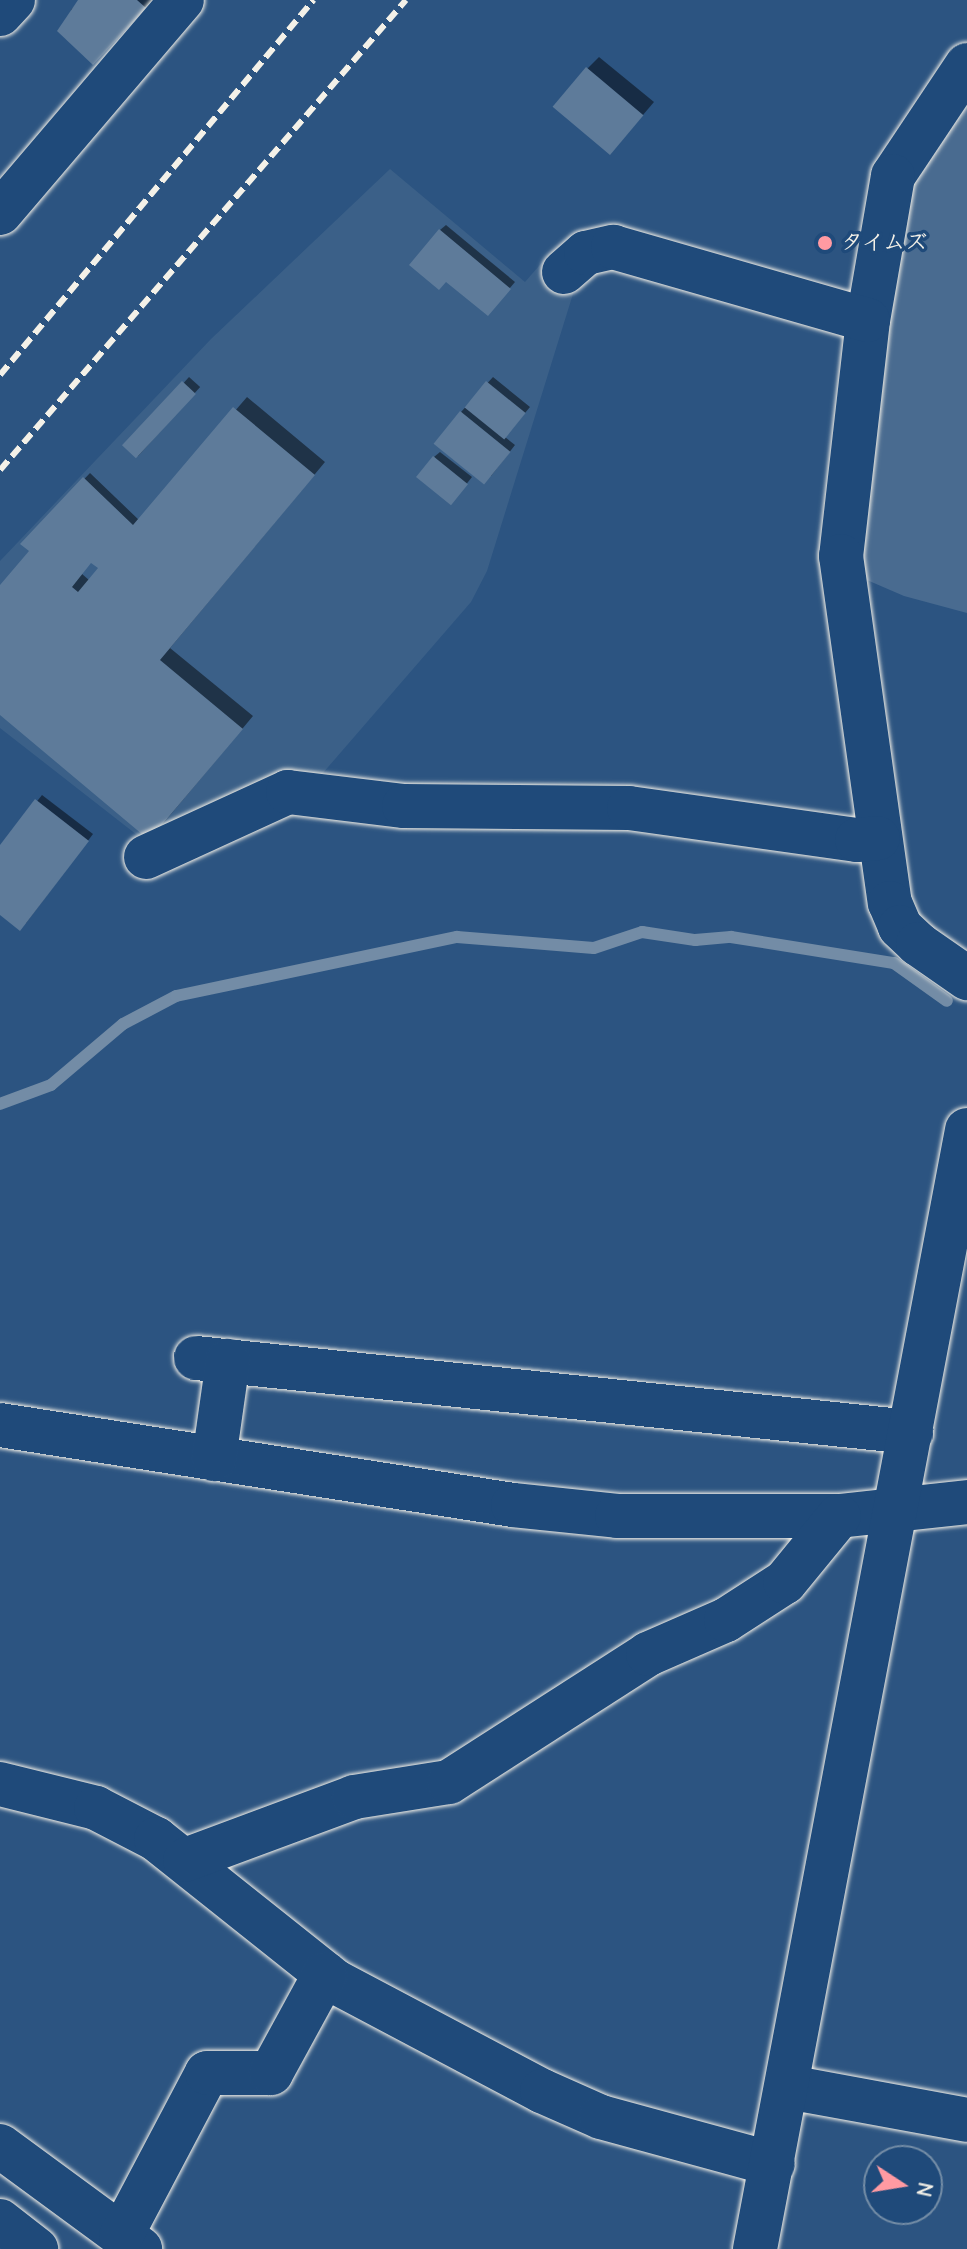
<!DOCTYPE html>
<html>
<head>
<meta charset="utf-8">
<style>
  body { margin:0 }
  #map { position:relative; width:967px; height:2249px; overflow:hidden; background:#2c5481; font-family:"Comic Neue","Klee One",sans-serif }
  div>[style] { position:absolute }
  .built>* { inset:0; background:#3b6088 }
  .green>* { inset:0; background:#496b90 }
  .shadow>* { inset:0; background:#0007; transform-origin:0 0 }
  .stream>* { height:12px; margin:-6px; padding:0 6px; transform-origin:6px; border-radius:6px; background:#738ca6 }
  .building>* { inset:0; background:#5e7b9a; transform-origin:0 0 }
  .roads { filter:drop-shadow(0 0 2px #f4f1e8) drop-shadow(0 0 2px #f4f1e8) }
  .minor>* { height:44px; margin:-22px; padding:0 22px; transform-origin:22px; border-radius:22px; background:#1f4a7a }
  .major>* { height:44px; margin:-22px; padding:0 22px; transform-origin:22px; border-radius:22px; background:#1f4a7a }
  .rail>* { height:6px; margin-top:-3px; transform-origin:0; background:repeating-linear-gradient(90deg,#f4f1e8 0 12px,transparent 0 18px) }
  .dots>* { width:22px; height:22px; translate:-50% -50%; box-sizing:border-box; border:4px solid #1f4a7a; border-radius:50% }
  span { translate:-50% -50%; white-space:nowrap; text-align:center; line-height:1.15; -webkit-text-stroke:7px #1f4a7a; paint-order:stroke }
  .poi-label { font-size:22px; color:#f4f1e8; font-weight:700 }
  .left { translate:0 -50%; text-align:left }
  .north { position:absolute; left:863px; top:2145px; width:80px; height:80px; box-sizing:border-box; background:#1f4a7a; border:2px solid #748da6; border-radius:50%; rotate:102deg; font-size:22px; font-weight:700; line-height:32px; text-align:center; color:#f4f1e8 }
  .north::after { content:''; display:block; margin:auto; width:28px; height:36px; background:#ff9aa2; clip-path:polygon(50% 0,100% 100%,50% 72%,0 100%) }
</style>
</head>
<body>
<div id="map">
  <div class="built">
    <div style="clip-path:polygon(390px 169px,525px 282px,545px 259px,577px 281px,487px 571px,471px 602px,316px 781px,146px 842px,0 728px,0 561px,211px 339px)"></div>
  </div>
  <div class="green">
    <div style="clip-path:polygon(967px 83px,967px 613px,904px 596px,853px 574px,899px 190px)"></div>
  </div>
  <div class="shadow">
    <div style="clip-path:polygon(80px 0,152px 0,93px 62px,71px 10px)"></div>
    <div style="clip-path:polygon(599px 57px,654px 102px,614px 149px,587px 69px)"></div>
    <div style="clip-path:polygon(446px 225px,515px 282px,493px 308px,446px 279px,440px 230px)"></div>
    <div style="left:189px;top:377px;width:15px;height:93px;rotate:42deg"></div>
    <div style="clip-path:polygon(493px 377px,530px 407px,505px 437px,515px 445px,491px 476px,461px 412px)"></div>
    <div style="clip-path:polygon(evenodd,247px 397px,325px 462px,170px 648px,253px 716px,161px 826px,0 713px,0 588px,31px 551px,23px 543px,90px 473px,140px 521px,247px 397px,110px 557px,90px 581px,81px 573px,92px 560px,110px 557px)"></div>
    <div style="clip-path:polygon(440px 452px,472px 477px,457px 496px,434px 457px)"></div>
    <div style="clip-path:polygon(42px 795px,93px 834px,26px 923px,0 913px,0 848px)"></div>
  </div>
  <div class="stream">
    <div style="left:0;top:1104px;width:54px;rotate:-20.4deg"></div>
    <div style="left:51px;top:1085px;width:94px;rotate:-40.3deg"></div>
    <div style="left:123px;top:1024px;width:60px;rotate:-27.8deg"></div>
    <div style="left:176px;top:996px;width:287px;rotate:-11.9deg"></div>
    <div style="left:457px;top:937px;width:137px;rotate:4.6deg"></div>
    <div style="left:594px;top:948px;width:51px;rotate:-18.4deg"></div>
    <div style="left:642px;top:932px;width:54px;rotate:8.6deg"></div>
    <div style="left:695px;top:940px;width:36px;rotate:-5deg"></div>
    <div style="left:731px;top:937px;width:165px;rotate:9.1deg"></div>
    <div style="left:894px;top:963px;width:65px;rotate:35.6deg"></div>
  </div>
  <div class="building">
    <div style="clip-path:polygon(78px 0,137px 0,146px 8px,93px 65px,57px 31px)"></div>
    <div style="left:586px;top:67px;width:75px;height:52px;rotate:40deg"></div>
    <div style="clip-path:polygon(439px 229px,511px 289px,488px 316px,446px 282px,439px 290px,409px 265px)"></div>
    <div style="left:182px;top:381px;width:19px;height:88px;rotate:43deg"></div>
    <div style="left:486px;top:381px;width:51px;height:34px;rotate:39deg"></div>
    <div style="clip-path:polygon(evenodd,233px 407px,315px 475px,160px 660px,243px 729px,149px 840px,0 715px,0 585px,29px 551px,20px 544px,83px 477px,133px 525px,233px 407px,91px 563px,98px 568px,78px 592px,72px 587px,91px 563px)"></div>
    <div style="left:460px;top:411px;width:65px;height:42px;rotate:39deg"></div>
    <div style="left:433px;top:456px;width:45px;height:27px;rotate:39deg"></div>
    <div style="clip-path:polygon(35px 799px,89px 841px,20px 931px,0 915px,0 845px)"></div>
  </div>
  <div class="roads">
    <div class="minor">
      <div style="left:0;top:14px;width:19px;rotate:-47deg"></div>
      <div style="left:967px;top:65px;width:133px;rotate:123.7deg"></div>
      <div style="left:893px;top:176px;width:146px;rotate:99.8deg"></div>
      <div style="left:868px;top:320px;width:238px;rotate:96.5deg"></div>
      <div style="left:841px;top:556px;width:350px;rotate:82deg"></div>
      <div style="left:890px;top:903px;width:26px;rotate:67deg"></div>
      <div style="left:900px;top:927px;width:25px;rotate:43deg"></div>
      <div style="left:918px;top:944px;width:60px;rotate:34.8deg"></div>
      <div style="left:0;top:213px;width:280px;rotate:-49.5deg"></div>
      <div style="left:564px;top:272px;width:29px;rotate:-41deg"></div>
      <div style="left:586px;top:253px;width:28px;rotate:-13deg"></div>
      <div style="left:613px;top:247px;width:265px;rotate:16deg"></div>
      <div style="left:146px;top:857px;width:156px;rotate:-24.6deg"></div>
      <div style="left:288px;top:792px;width:117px;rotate:6.9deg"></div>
      <div style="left:404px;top:806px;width:225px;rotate:0.5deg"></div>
      <div style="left:629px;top:808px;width:230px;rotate:8deg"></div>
      <div style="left:857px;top:840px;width:21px;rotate:-5deg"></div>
      <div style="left:196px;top:1358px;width:719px;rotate:5.91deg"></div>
      <div style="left:0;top:1425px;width:519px;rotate:8.86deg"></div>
      <div style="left:513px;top:1505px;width:105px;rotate:6deg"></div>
      <div style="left:617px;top:1516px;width:222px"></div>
      <div style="left:839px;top:1516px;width:129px;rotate:-6.2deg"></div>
      <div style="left:214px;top:1459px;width:99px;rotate:-81.9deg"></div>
      <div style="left:0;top:1784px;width:99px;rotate:14deg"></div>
      <div style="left:96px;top:1808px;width:68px;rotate:27.3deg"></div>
      <div style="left:156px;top:1839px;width:230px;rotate:38.5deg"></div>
      <div style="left:336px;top:1982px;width:233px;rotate:27.9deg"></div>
      <div style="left:542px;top:2091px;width:64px;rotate:23.8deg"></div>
      <div style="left:601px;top:2117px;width:178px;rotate:15.3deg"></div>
      <div style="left:185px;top:1860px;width:180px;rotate:-20.4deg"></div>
      <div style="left:354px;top:1797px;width:96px;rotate:-9deg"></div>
      <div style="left:449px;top:1782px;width:237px;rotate:-32.7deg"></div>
      <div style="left:648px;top:1654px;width:85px;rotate:-23.6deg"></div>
      <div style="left:726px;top:1620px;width:70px;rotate:-32.8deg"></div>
      <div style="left:785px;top:1582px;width:85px;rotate:-50.7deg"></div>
      <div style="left:788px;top:2087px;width:182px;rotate:10.4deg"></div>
      <div style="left:0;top:2146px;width:174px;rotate:36.3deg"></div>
      <div style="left:121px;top:2236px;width:184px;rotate:-62.2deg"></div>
      <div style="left:207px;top:2073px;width:64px"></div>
      <div style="left:271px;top:2073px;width:113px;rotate:-61.4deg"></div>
      <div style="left:755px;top:2249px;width:1139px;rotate:-79.27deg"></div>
    </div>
    <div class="major">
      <div style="left:0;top:2221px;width:46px;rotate:37.9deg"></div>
    </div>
  </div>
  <div class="rail">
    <div style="left:0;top:375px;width:489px;rotate:-50.1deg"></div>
    <div style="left:0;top:470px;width:621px;rotate:-49.18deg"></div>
  </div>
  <div class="dots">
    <div style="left:825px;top:243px;background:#ff9aa2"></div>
  </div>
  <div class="poi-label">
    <span class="left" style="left:841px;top:243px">タイムズ</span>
  </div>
  <div class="north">N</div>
</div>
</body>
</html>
